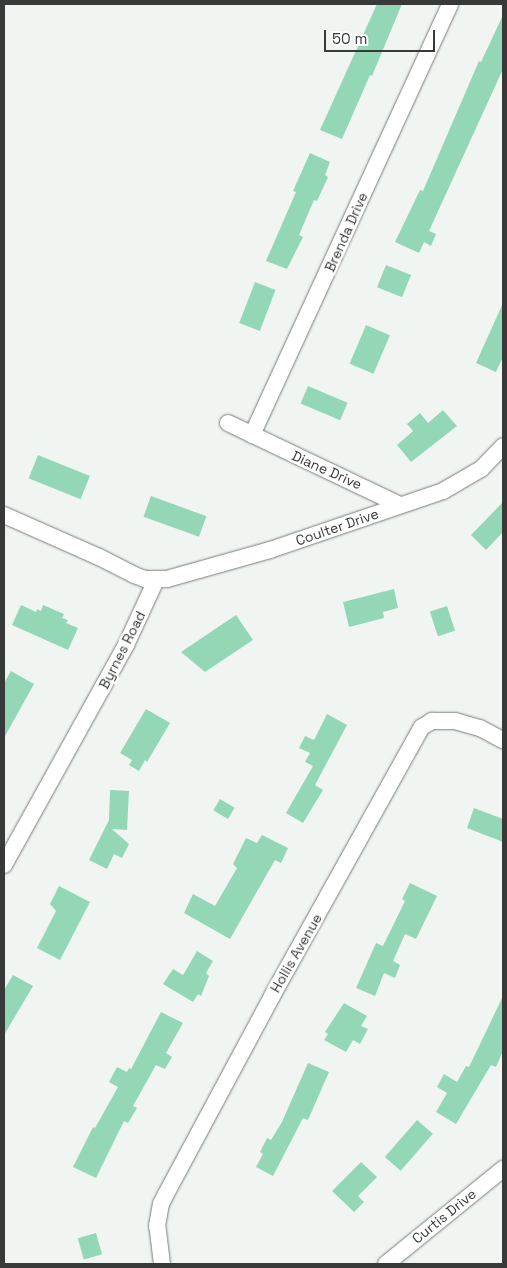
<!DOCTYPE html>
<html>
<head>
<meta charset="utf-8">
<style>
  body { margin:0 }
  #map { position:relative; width:507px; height:1268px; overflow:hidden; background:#f1f5f2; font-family:"Space Grotesk",sans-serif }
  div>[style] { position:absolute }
  .building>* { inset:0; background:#94d7b6; transform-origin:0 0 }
  .roads { filter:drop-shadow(0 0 1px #797c7b) drop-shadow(0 0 1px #797c7b) }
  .street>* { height:16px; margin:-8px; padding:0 8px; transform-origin:8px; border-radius:8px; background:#fff }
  span { translate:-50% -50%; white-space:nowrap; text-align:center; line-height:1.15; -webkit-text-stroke:5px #fff; paint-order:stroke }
  .street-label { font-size:14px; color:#383a39 }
  .frame { position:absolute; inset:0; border:5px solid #383a39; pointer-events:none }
  .scale { position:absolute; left:324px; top:30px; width:111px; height:22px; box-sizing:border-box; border:2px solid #383a39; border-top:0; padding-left:6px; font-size:15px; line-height:18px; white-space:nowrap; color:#383a39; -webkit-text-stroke:4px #fff; paint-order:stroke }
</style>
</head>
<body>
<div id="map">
  <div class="building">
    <div style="clip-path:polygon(377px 4px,402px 4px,372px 76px,370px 75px,342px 139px,320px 130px)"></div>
    <div style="clip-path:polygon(503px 15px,503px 69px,429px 231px,436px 234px,431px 246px,424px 242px,419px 253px,395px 242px,420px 190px,423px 191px,479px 61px,481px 62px)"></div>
    <div style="clip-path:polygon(310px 153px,330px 162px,325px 175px,328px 177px,317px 201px,314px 200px,299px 235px,303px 237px,287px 269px,266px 261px,296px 192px,293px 191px)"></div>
    <div style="left:386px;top:265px;width:27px;height:24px;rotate:22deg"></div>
    <div style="left:255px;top:282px;width:22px;height:44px;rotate:21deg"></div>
    <div style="clip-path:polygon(503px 303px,503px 357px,496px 372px,476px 363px)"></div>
    <div style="left:366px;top:325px;width:26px;height:42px;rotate:23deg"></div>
    <div style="left:308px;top:386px;width:43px;height:19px;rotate:23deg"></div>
    <div style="clip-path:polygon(443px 410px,457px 426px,411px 462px,397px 445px,413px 431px,407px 424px,420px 413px,428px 423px)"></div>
    <div style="left:38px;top:455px;width:56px;height:25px;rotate:22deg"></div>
    <div style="left:151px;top:496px;width:59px;height:22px;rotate:20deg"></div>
    <div style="clip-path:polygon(503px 502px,503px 532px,486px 550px,471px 535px)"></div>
    <div style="clip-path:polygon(394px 589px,398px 608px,383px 612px,384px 618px,349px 627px,343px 602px)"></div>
    <div style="clip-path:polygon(21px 605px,36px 612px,37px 609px,41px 611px,43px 605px,64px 614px,62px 618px,68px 620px,66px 623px,78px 628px,68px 650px,12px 625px)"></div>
    <div style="left:447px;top:606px;width:26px;height:18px;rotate:72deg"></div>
    <div style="clip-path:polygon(236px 615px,253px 640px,205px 672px,181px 652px)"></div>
    <div style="clip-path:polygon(11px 671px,34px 684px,4px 738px,4px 683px)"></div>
    <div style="clip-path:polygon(146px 709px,170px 723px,147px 762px,145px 760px,139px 771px,129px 765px,132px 760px,120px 753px)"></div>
    <div style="clip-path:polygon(327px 714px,347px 725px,315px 785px,323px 790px,303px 823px,286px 813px,313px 766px,305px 762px,310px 753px,299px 748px,305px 736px,314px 740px)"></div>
    <div style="clip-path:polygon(110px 790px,129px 791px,127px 830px,112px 829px,129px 844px,122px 858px,114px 854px,107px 869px,89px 860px,109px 820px)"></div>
    <div style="left:220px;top:799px;width:17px;height:13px;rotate:31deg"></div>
    <div style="clip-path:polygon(474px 808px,503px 819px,503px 842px,467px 828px)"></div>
    <div style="clip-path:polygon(262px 835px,288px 848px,281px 863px,275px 860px,230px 939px,184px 913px,193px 894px,215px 906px,237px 868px,233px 864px,246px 838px,257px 843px)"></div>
    <div style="clip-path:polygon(410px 883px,437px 896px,416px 939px,405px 934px,393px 961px,400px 965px,395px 978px,384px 973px,375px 996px,356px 988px,376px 943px,383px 946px,405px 901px,402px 899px)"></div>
    <div style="clip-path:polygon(59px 886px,90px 902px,60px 960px,37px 948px,56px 911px,50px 904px)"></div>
    <div style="clip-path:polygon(197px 951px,213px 961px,206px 973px,209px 976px,201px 996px,198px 994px,193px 1002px,163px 984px,173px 969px,183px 975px)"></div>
    <div style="clip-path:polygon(13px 975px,33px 986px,4px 1035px,4px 990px)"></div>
    <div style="clip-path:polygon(503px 996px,503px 1051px,496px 1067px,491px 1065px,456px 1124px,436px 1112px,447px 1093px,437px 1087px,444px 1074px,457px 1082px,466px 1066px,469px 1067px)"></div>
    <div style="clip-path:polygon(344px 1003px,367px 1016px,361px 1026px,368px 1029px,360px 1044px,353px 1040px,346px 1052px,324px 1040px,328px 1034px,325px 1032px)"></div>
    <div style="clip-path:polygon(161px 1012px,183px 1023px,166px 1053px,172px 1057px,165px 1069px,156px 1065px,133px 1106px,137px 1108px,128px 1123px,124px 1121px,96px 1178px,73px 1167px,93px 1127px,95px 1128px,118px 1087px,109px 1082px,117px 1067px,127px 1072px,129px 1068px,131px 1069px)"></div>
    <div style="clip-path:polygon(308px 1063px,329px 1072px,308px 1120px,303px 1118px,273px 1176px,256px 1167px,263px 1154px,260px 1152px,267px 1138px,271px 1140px,282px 1122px)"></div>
    <div style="left:417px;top:1120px;width:21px;height:49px;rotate:41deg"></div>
    <div style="clip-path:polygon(361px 1162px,377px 1177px,358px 1196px,364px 1202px,354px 1212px,332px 1191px)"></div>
    <div style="left:96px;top:1233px;width:22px;height:19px;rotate:74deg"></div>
  </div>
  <div class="roads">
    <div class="street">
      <div style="left:228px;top:423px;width:191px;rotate:25.5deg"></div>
      <div style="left:252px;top:435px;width:474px;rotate:-65.3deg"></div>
      <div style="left:4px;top:515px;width:104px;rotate:23.9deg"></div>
      <div style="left:99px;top:557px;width:39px;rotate:27deg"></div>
      <div style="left:134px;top:575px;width:12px;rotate:20deg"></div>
      <div style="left:145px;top:579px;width:22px"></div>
      <div style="left:167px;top:579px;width:107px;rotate:-15.7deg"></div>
      <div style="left:270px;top:550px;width:183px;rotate:-18.8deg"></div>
      <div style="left:443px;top:491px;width:44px;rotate:-30.1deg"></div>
      <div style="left:481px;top:469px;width:32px;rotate:-46deg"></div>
      <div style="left:4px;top:865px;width:252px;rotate:-61deg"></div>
      <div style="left:126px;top:645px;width:72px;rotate:-65.2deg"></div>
      <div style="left:162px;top:1264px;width:38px;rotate:-97deg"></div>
      <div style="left:157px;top:1226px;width:22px;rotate:-80deg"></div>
      <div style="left:161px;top:1204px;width:11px;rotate:-63deg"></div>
      <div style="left:166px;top:1194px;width:225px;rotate:-61.8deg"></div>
      <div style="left:272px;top:996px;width:308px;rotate:-60.9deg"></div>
      <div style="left:422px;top:727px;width:12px;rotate:-31deg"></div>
      <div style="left:432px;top:721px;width:23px"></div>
      <div style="left:455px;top:721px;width:26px;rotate:16deg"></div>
      <div style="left:480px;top:728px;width:26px;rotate:28deg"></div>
      <div style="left:386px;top:1264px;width:151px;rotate:-39.1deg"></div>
    </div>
  </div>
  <div class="street-label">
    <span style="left:346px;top:232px;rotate:-66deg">Brenda Drive</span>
    <span style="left:327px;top:470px;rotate:24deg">Diane Drive</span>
    <span style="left:337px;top:527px;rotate:-19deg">Coulter Drive</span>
    <span style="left:122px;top:650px;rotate:-63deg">Byrnes Road</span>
    <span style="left:296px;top:953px;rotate:-60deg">Hollis Avenue</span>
    <span style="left:444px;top:1216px;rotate:-39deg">Curtis Drive</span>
  </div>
  <div class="frame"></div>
  <div class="scale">50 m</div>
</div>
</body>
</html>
